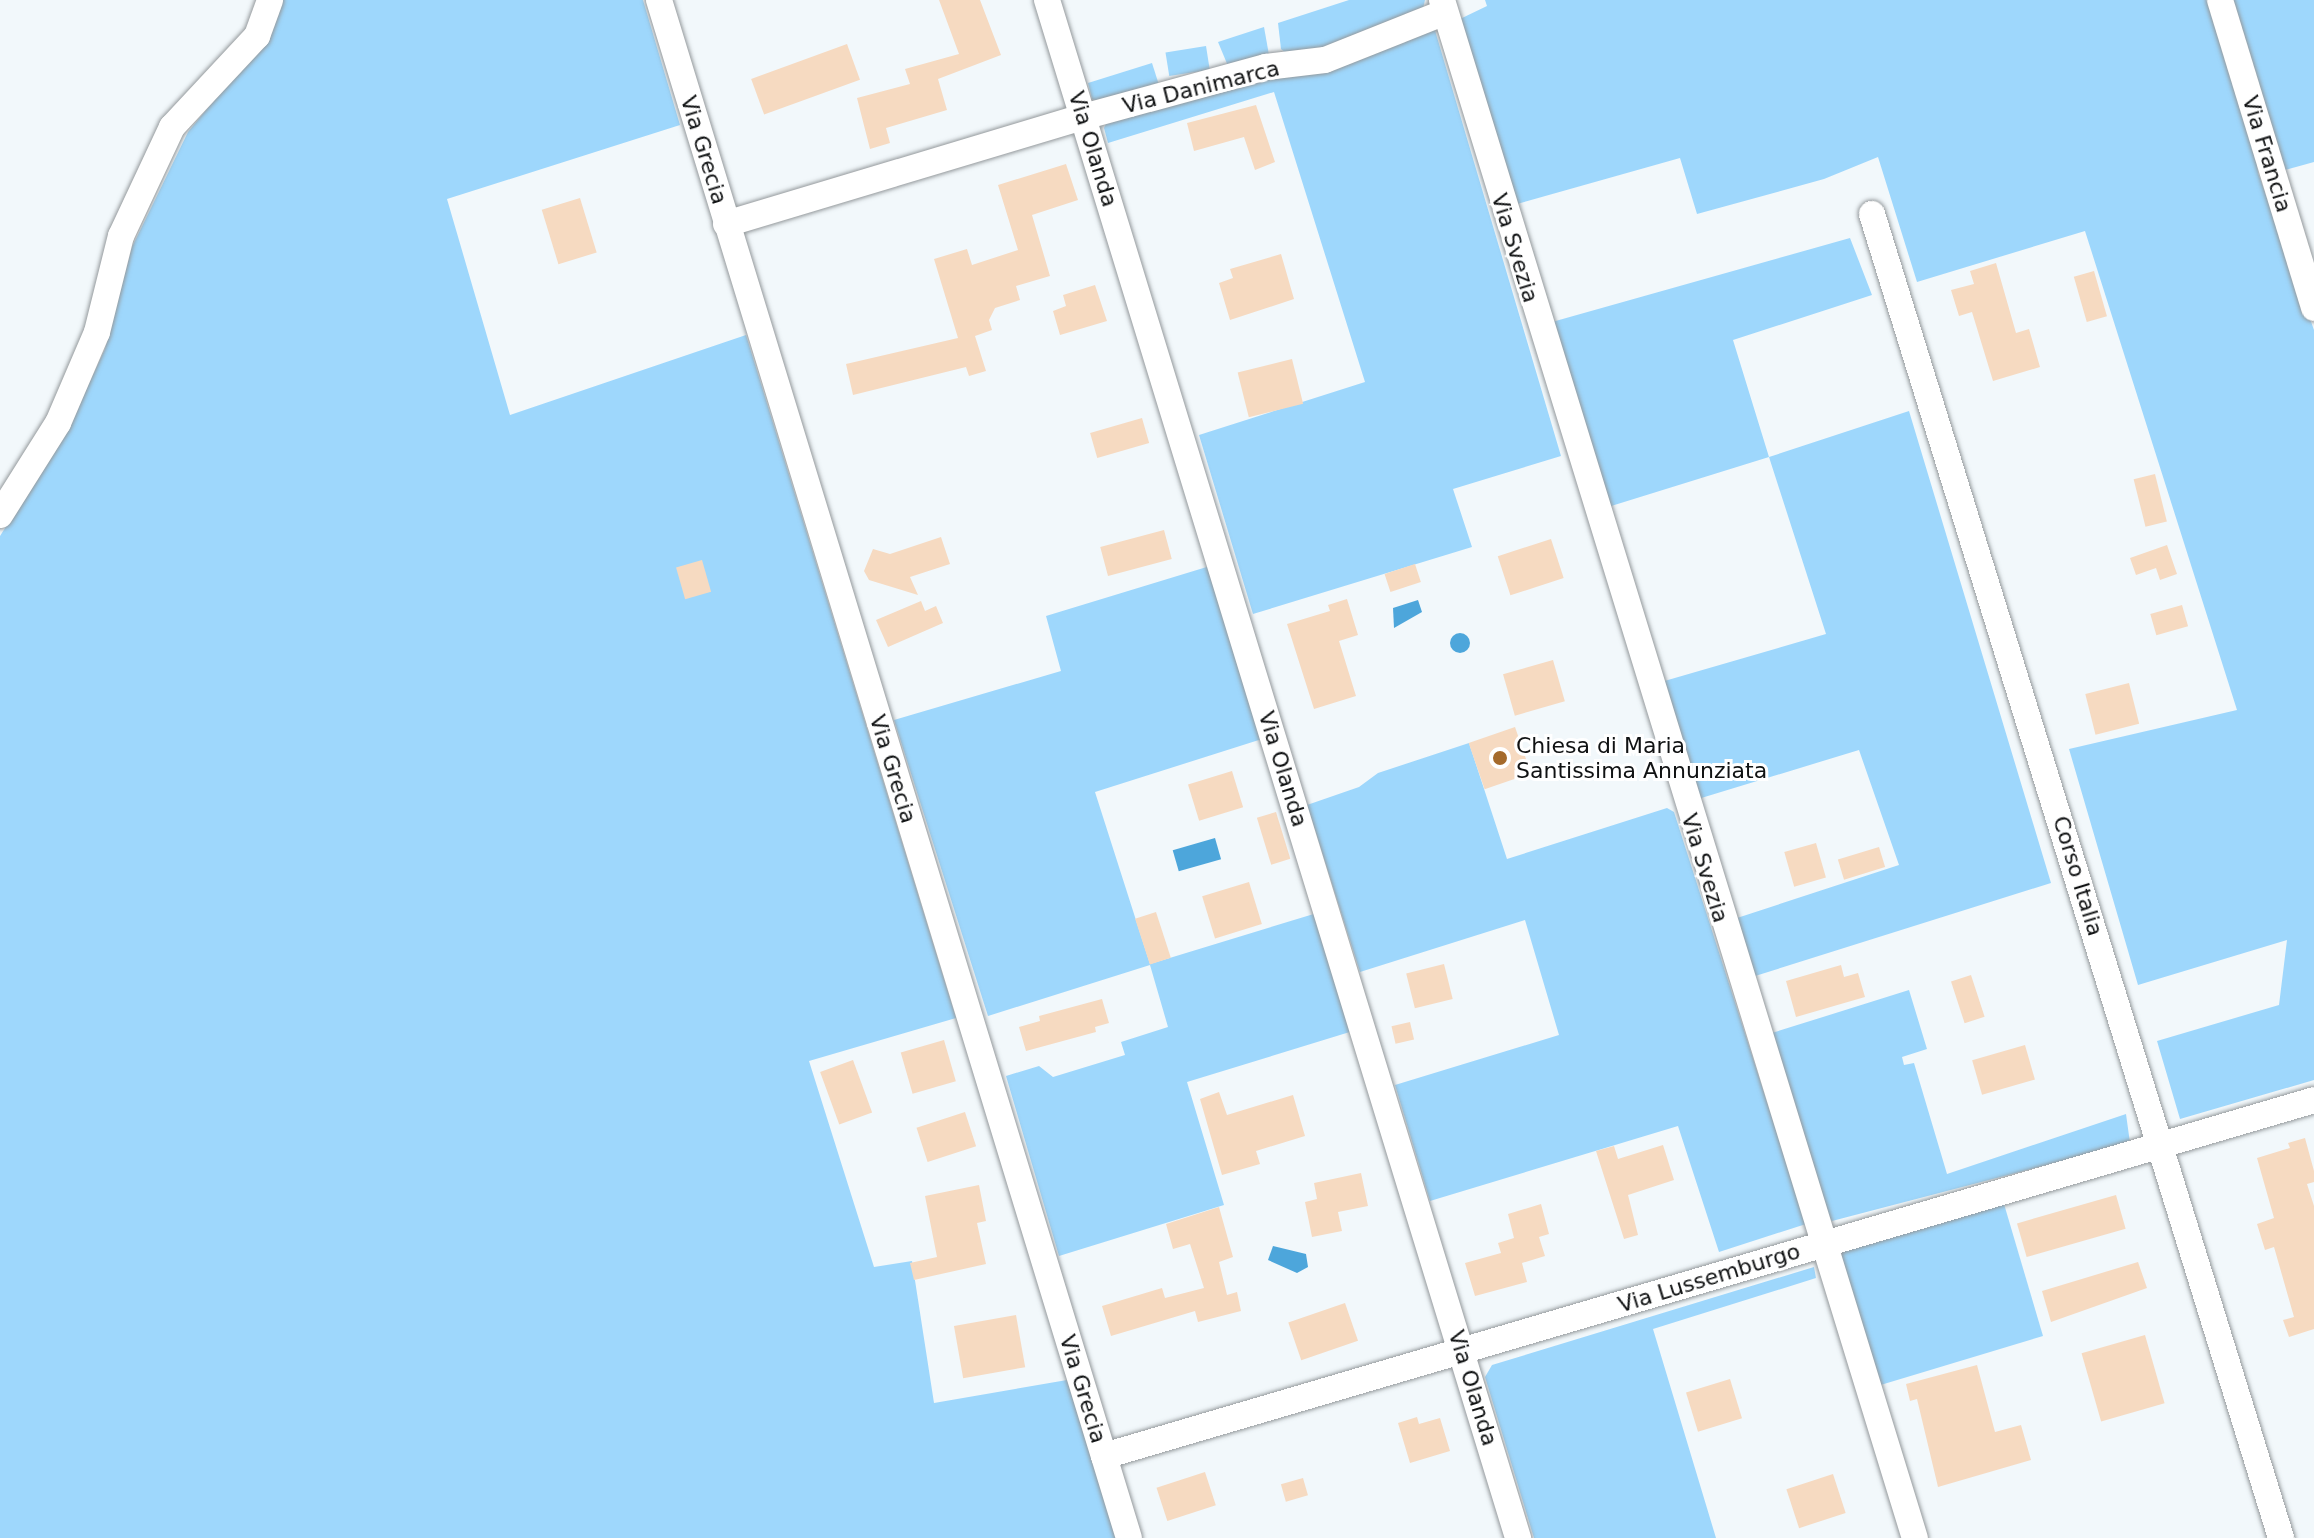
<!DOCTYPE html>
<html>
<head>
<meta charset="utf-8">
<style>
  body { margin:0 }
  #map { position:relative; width:2314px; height:1538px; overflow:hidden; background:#f2f8fb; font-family:"DejaVu Sans",sans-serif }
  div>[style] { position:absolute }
  .green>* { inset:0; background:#9ed7fc; transform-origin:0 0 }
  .water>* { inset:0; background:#4da6db; transform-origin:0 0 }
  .round { border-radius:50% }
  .building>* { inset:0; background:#f6dac1; transform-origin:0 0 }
  .roads { filter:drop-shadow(0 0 2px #94999c) drop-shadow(0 0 2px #94999c) }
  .minor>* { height:26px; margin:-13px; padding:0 13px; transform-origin:13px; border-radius:13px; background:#fff }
  .dots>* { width:22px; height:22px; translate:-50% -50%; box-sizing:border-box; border:4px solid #fff; border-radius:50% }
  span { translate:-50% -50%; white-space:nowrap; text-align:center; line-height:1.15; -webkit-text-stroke:6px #fff; paint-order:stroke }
  .street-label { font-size:22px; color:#101213 }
  .poi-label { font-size:22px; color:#101213 }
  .left { translate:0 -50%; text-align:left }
</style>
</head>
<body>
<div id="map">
  <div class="green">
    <div style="clip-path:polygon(278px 0,643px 0,680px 125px,447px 199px,510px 415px,746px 335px,956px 1018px,809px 1061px,874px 1267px,912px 1261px,934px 1403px,1067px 1380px,1116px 1538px,0 1538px,0 536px,67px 431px,105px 349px,132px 247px,188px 132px,263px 41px)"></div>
    <div style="clip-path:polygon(1349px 0,1425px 0,1423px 9px,1363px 41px,1287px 54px,1281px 49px,1278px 23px)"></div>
    <div style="clip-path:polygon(1485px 0,2212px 0,2256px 151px,2258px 173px,2314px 330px,2314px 1080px,2180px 1119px,2157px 1041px,2279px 1005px,2287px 940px,2138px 985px,2069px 749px,2237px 710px,2085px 231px,1917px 282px,1878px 157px,1824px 179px,1697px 214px,1680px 158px,1517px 204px,1460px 19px,1487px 6px)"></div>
    <div style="clip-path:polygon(2228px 0,2314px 0,2314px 162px,2281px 171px)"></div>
    <div style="clip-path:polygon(1264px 27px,1269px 55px,1228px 66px,1218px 42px)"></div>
    <div style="clip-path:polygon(1434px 27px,1561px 456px,1453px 489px,1472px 547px,1253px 614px,1199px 435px,1365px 382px,1274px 92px,1108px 143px,1104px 128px,1107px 121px)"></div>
    <div style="left:1206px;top:46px;width:24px;height:41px;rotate:81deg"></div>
    <div style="clip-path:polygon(1152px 63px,1159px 85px,1100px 102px,1092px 99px,1088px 83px)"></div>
    <div style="clip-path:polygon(1850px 238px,1872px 295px,1733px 340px,1769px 457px,1909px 411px,2051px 883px,1752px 977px,1734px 919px,1899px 865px,1859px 750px,1698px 799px,1661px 682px,1826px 634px,1769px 457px,1608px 507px,1552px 322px)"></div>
    <div style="clip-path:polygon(1210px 566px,1262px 739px,1095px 792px,1150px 964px,1317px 913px,1353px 1031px,1187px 1082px,1224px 1205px,1059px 1256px,1006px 1076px,1039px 1066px,1053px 1077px,1125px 1055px,1121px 1042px,1168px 1027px,1150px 965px,988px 1016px,894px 720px,1061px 671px,1046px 616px)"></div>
    <div style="clip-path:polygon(1469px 743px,1507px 859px,1667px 808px,1674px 812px,1806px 1224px,1719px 1252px,1678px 1126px,1430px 1201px,1395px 1085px,1559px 1035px,1525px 920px,1360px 972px,1307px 805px,1359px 787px,1378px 773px)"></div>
    <div style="clip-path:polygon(1909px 990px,1927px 1049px,1902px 1057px,1904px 1065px,1914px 1063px,1947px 1174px,2126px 1114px,2130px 1143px,1832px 1221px,1825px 1214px,1772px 1033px)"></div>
    <div style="clip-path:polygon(2004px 1204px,2043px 1336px,1874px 1387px,1840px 1256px,1843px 1251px)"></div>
    <div style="clip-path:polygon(1814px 1267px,1816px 1278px,1653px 1329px,1716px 1538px,1534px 1538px,1485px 1377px,1492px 1365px)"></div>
  </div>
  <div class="water">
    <div style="clip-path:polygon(1418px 600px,1422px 612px,1394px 628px,1393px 608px)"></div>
    <div class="round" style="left:1450px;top:633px;width:20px;height:20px"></div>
    <div style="left:1215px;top:838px;width:22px;height:44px;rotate:74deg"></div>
    <div style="clip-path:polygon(1273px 1246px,1306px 1254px,1308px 1267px,1297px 1273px,1268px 1260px)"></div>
  </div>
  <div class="building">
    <div style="clip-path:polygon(939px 0,980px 0,1001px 55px,938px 79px,947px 110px,886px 128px,890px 143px,870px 149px,857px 98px,910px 84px,905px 69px,959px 54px)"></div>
    <div style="left:847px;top:44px;width:38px;height:102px;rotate:70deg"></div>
    <div style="clip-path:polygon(1256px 105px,1275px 162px,1255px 170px,1244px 137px,1194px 151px,1187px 123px)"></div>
    <div style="clip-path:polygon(1066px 164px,1078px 200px,1032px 215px,1050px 276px,1016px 286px,1020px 300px,995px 308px,989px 320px,992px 330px,975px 336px,986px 371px,969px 376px,966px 367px,853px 395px,846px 364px,958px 338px,934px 259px,967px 249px,972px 265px,1018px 250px,998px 185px)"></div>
    <div style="left:580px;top:198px;width:57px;height:40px;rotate:73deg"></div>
    <div style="clip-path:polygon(1281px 254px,1294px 299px,1230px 320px,1219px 283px,1233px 278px,1230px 269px)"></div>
    <div style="clip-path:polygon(1996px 263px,2016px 333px,2029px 329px,2040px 367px,1993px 381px,1972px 312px,1959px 316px,1951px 290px,1974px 284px,1970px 271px)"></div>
    <div style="left:2094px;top:271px;width:47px;height:21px;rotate:74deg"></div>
    <div style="clip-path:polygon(1095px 285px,1107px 321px,1060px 335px,1053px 311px,1066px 306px,1063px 295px)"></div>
    <div style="left:1292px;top:359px;width:46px;height:56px;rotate:76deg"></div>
    <div style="left:1142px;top:418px;width:26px;height:54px;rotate:74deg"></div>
    <div style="left:2155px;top:474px;width:49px;height:22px;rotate:76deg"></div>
    <div style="left:1164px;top:530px;width:30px;height:66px;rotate:75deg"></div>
    <div style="clip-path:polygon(941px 537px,950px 564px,910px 577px,918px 595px,869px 580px,864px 571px,873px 549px,890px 554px)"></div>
    <div style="left:1551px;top:539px;width:41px;height:56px;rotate:72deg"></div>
    <div style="clip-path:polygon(2167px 545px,2177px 574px,2160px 580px,2156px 568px,2136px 575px,2130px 558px)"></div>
    <div style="left:702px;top:560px;width:33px;height:27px;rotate:74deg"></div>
    <div style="left:1415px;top:564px;width:19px;height:32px;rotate:72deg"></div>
    <div style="clip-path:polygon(1347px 599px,1358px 635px,1339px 641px,1356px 696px,1314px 709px,1287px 624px,1330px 611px,1328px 605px)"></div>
    <div style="clip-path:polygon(921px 601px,925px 611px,936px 606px,943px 623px,888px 647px,876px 620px)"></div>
    <div style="left:2182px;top:605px;width:22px;height:33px;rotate:74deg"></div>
    <div style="left:1553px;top:660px;width:43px;height:52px;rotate:74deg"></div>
    <div style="left:2129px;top:683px;width:42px;height:45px;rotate:76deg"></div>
    <div style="left:1515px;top:727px;width:49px;height:49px;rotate:71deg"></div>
    <div style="left:1232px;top:771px;width:38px;height:46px;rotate:73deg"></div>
    <div style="left:1276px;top:812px;width:49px;height:20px;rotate:73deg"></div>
    <div style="left:1816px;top:843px;width:36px;height:33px;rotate:74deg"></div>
    <div style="left:1879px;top:847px;width:21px;height:43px;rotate:73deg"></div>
    <div style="left:1249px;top:882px;width:44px;height:49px;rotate:73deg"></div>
    <div style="left:1156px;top:912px;width:48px;height:22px;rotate:72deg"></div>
    <div style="left:1444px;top:964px;width:36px;height:39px;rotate:76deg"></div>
    <div style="clip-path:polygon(1841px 965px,1844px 977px,1858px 973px,1865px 997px,1796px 1017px,1786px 981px)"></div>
    <div style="left:1971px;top:975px;width:44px;height:21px;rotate:72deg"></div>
    <div style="clip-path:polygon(1102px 999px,1109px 1023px,1095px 1027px,1096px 1032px,1026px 1051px,1019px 1027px,1040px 1021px,1039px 1016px)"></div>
    <div style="left:1410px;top:1022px;width:18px;height:19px;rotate:77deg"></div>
    <div style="left:944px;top:1040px;width:43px;height:45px;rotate:74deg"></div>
    <div style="left:2025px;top:1045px;width:36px;height:55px;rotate:74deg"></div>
    <div style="left:853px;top:1060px;width:56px;height:35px;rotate:70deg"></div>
    <div style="clip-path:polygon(1219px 1092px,1227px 1115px,1293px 1095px,1305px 1136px,1256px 1151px,1260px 1164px,1222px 1175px,1200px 1099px)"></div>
    <div style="left:965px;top:1112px;width:36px;height:51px;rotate:72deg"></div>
    <div style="clip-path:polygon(2305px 1138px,2314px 1171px,2314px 1182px,2307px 1184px,2314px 1206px,2314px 1329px,2289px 1337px,2283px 1320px,2294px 1317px,2274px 1247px,2265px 1250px,2257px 1224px,2274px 1218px,2257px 1158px,2290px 1148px,2288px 1143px)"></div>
    <div style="clip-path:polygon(1663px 1145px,1674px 1180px,1628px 1195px,1638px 1235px,1624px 1239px,1596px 1151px,1614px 1146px,1618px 1159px)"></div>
    <div style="clip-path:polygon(1361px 1173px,1368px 1206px,1338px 1212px,1342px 1231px,1312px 1237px,1305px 1202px,1317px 1199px,1314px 1183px)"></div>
    <div style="clip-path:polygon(979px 1185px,986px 1221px,977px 1223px,986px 1264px,914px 1280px,910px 1263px,937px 1257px,925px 1196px)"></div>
    <div style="left:2116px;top:1195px;width:35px;height:103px;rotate:74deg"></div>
    <div style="clip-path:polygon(1541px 1204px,1549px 1234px,1539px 1237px,1545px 1256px,1522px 1263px,1527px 1282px,1475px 1296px,1465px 1263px,1501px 1253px,1498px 1243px,1514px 1238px,1508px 1214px)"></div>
    <div style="clip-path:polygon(1219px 1207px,1233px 1257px,1219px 1262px,1227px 1295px,1237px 1292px,1241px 1311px,1198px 1322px,1195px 1311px,1111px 1336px,1102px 1306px,1162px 1288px,1165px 1298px,1204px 1288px,1190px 1244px,1173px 1249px,1166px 1224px)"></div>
    <div style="clip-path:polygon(2138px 1262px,2147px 1288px,2051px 1322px,2042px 1291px)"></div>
    <div style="left:1345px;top:1303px;width:40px;height:60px;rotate:71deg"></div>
    <div style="left:1016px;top:1315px;width:53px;height:63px;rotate:80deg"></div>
    <div style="left:2145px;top:1335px;width:71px;height:66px;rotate:74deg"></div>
    <div style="clip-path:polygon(1977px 1365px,1995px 1432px,2021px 1425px,2031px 1460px,1938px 1487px,1917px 1399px,1910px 1401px,1906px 1384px)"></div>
    <div style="left:1730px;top:1379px;width:41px;height:46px;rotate:73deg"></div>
    <div style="clip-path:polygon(1417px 1417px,1419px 1424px,1440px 1418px,1450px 1451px,1410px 1463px,1398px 1423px)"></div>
    <div style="left:1205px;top:1472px;width:35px;height:51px;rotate:72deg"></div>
    <div style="left:1833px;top:1474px;width:41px;height:49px;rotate:72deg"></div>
    <div style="left:1303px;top:1478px;width:18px;height:23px;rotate:74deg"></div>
  </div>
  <div class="roads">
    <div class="minor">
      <div style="left:659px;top:0;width:1608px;rotate:73.01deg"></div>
      <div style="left:1047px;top:0;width:1609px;rotate:72.97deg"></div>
      <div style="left:1442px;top:0;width:1609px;rotate:72.91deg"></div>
      <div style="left:2220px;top:0;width:322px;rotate:73deg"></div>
      <div style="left:1872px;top:214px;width:1386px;rotate:72.83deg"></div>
      <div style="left:726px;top:224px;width:373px;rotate:-16.7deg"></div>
      <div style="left:1083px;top:117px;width:190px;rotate:-15.3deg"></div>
      <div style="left:1266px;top:67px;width:59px;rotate:-6.8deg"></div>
      <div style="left:1325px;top:60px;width:127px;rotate:-21.7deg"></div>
      <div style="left:0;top:515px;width:109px;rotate:-57.8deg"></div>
      <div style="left:58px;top:423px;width:99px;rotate:-66.8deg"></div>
      <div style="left:97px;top:332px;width:99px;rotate:-76deg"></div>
      <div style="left:121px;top:236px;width:120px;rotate:-64.9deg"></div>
      <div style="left:172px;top:127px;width:125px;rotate:-47deg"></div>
      <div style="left:257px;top:36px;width:38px;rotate:-70deg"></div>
      <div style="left:1104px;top:1456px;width:1261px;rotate:-16.39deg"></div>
    </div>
  </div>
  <div class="dots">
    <div style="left:1500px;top:758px;background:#a56a2b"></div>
  </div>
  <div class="street-label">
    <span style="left:1201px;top:87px;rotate:-14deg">Via Danimarca</span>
    <span style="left:1093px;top:149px;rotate:73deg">Via Olanda</span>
    <span style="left:704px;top:150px;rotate:73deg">Via Grecia</span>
    <span style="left:2267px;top:154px;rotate:73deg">Via Francia</span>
    <span style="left:1515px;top:248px;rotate:73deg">Via Svezia</span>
    <span style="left:893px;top:769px;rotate:73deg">Via Grecia</span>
    <span style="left:1283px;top:769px;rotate:73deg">Via Olanda</span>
    <span style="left:1705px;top:868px;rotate:73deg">Via Svezia</span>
    <span style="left:2078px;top:876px;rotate:73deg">Corso Italia</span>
    <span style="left:1709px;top:1278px;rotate:-17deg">Via Lussemburgo</span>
    <span style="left:1473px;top:1388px;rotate:73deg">Via Olanda</span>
    <span style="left:1083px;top:1389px;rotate:73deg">Via Grecia</span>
  </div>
  <div class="poi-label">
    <span class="left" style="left:1516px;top:758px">Chiesa di Maria<br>Santissima Annunziata</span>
  </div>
</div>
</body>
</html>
